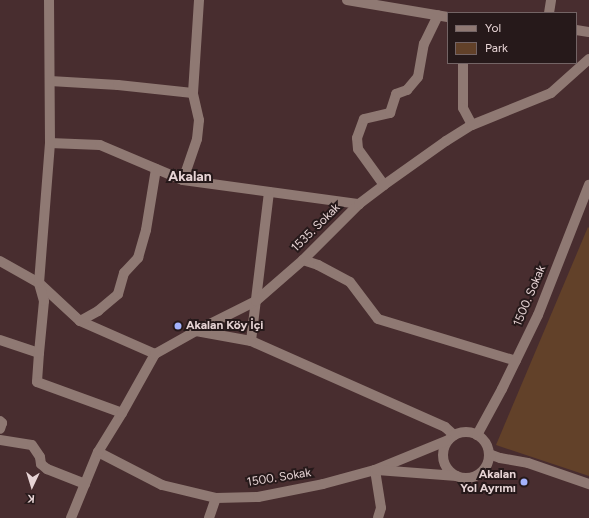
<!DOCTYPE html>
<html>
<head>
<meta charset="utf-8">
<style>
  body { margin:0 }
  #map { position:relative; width:589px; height:518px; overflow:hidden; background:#482d2f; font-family:Figtree,sans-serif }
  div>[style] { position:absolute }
  .green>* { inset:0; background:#624129 }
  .minor>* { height:10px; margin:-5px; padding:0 5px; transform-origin:5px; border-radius:5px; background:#8f7973 }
  .minor>.ring { margin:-5px; padding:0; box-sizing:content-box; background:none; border:10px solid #8f7973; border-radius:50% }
  .dots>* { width:11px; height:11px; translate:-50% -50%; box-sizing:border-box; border:2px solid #26191a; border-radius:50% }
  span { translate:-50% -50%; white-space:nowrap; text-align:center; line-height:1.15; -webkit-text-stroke:4px #26191a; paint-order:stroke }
  .street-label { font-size:12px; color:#e7d4d5 }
  .poi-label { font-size:12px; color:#e7d4d5; font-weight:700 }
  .left { translate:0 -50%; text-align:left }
  .right { translate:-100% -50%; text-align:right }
  .quarter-label { font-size:14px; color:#e7d4d5; font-weight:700 }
  .legend { position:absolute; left:447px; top:12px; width:130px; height:52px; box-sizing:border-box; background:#26191a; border:1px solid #736465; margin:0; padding:5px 7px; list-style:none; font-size:12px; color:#e7d4d5 }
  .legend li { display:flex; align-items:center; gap:8px; height:20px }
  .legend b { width:20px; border:1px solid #736465 }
  .north { position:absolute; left:12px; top:466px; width:40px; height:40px; -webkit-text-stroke:3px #26191a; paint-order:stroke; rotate:184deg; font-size:11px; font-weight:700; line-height:16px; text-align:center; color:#e7d4d5 }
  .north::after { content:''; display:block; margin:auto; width:14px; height:18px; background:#e7d4d5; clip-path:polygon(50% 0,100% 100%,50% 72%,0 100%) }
</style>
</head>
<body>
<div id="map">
  <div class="green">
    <div style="clip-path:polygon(588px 227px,589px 228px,589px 476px,496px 445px)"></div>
  </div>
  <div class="minor">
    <div style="left:347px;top:0;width:102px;rotate:9.6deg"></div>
    <div style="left:549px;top:13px;width:13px;rotate:-81deg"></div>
    <div style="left:576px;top:30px;width:13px;rotate:9deg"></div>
    <div style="left:463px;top:63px;width:45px;rotate:90deg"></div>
    <div style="left:463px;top:108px;width:19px;rotate:62deg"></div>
    <div style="left:50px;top:81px;width:68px;rotate:3.4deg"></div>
    <div style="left:118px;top:85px;width:75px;rotate:6.1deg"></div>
    <div style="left:50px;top:143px;width:50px;rotate:2.3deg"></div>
    <div style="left:100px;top:145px;width:90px;rotate:22.9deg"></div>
    <div style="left:183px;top:180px;width:178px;rotate:7.8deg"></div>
    <div style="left:183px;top:180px;width:43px;rotate:-71.1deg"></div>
    <div style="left:197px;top:139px;width:19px;rotate:-84deg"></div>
    <div style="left:199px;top:120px;width:28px;rotate:-103deg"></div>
    <div style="left:193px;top:93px;width:93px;rotate:-86.3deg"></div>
    <div style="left:384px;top:185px;width:44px;rotate:-125.8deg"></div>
    <div style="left:358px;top:149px;width:11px;rotate:-95deg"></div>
    <div style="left:357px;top:138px;width:20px;rotate:-70deg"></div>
    <div style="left:364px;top:119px;width:27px;rotate:-13deg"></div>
    <div style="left:390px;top:113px;width:20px;rotate:-72deg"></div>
    <div style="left:396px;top:94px;width:12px;rotate:-20deg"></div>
    <div style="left:407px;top:90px;width:17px;rotate:-50deg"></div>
    <div style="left:418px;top:77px;width:34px;rotate:-80deg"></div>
    <div style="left:424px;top:44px;width:32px;rotate:-64deg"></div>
    <div style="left:269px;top:192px;width:150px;rotate:96.9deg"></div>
    <div style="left:251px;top:341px;width:212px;rotate:23.9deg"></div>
    <div style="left:445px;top:427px;width:12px;rotate:42deg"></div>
    <div style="left:303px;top:260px;width:16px;rotate:18deg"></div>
    <div style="left:318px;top:265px;width:36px;rotate:28deg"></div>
    <div style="left:350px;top:282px;width:46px;rotate:52.9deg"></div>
    <div style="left:378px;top:319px;width:144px;rotate:16.9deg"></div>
    <div style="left:0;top:261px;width:45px;rotate:29.4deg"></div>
    <div style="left:39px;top:283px;width:56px;rotate:42.8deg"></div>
    <div style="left:80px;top:321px;width:82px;rotate:23.7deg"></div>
    <div style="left:80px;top:321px;width:21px;rotate:-29deg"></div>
    <div style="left:98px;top:311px;width:26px;rotate:-40deg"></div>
    <div style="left:118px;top:294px;width:22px;rotate:-74deg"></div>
    <div style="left:124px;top:273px;width:21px;rotate:-47deg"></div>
    <div style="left:138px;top:258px;width:29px;rotate:-74deg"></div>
    <div style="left:146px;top:230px;width:62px;rotate:-80.7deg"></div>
    <div style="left:196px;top:331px;width:56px;rotate:10.3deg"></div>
    <div style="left:0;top:340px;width:41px;rotate:18.4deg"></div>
    <div style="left:39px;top:353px;width:29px;rotate:94deg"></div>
    <div style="left:37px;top:382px;width:90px;rotate:20deg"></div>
    <div style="left:39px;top:353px;width:52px;rotate:-84.5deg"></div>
    <div style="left:44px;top:301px;width:19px;rotate:-106deg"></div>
    <div style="left:39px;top:283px;width:140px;rotate:-85.5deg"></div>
    <div style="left:50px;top:143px;width:143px;rotate:-90.4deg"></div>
    <div style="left:0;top:421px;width:3px;rotate:45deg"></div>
    <div style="left:2px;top:423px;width:6px;rotate:108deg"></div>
    <div class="ring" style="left:443px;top:432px;width:36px;height:36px"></div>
    <div style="left:477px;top:435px;width:52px;rotate:-61.5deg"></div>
    <div style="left:502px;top:389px;width:82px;rotate:-64.1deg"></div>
    <div style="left:538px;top:315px;width:140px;rotate:-68.6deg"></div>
    <div style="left:0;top:440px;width:32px;rotate:9deg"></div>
    <div style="left:32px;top:445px;width:14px;rotate:56deg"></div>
    <div style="left:40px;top:457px;width:7px;rotate:82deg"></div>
    <div style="left:41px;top:464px;width:8px;rotate:40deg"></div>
    <div style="left:47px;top:469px;width:41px;rotate:21.5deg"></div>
    <div style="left:98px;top:452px;width:72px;rotate:27.3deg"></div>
    <div style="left:162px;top:485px;width:56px;rotate:13.5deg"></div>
    <div style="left:216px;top:498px;width:42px;rotate:-1.4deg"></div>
    <div style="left:258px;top:497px;width:66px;rotate:-11.3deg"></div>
    <div style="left:323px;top:484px;width:54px;rotate:-15.1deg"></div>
    <div style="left:375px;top:470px;width:79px;rotate:-22.3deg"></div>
    <div style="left:489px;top:454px;width:12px;rotate:20deg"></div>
    <div style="left:500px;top:458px;width:28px;rotate:10deg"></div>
    <div style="left:528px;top:463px;width:65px;rotate:19deg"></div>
    <div style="left:375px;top:470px;width:38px;rotate:81deg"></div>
    <div style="left:381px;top:508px;width:10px;rotate:107deg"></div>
    <div style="left:377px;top:470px;width:80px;rotate:4.3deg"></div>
    <div style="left:71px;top:518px;width:71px;rotate:-67.8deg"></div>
    <div style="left:98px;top:452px;width:46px;rotate:-58.4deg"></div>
    <div style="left:122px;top:413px;width:68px;rotate:-60.8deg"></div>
    <div style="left:155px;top:354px;width:47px;rotate:-29.3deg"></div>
    <div style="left:196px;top:331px;width:67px;rotate:-26.6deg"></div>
    <div style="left:256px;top:301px;width:62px;rotate:-41.1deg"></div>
    <div style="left:303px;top:260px;width:79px;rotate:-45deg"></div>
    <div style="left:359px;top:204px;width:31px;rotate:-37deg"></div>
    <div style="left:384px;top:185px;width:76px;rotate:-35.4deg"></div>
    <div style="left:446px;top:141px;width:31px;rotate:-32deg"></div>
    <div style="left:472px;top:125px;width:85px;rotate:-22.1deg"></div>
    <div style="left:551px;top:93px;width:51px;rotate:-41.8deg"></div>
    <div style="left:209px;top:518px;width:21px;rotate:-71deg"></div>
  </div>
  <div class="dots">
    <div style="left:178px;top:326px;background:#a4b2fc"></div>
    <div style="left:524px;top:482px;background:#a4b2fc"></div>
  </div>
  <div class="street-label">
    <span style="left:316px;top:228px;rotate:-45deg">1535. Sokak</span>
    <span style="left:530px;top:296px;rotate:-67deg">1500. Sokak</span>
    <span style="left:279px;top:478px;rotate:-9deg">1500. Sokak</span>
  </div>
  <div class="poi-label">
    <span class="left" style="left:186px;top:326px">Akalan Köy İçi</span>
    <span class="right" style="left:516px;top:482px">Akalan<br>Yol Ayrımı</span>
  </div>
  <div class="quarter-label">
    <span style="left:190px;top:177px">Akalan</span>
  </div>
  <ul class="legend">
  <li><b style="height:5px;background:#8f7973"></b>Yol</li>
  <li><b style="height:11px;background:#624129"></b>Park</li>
  </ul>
  <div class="north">K</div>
</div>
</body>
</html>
